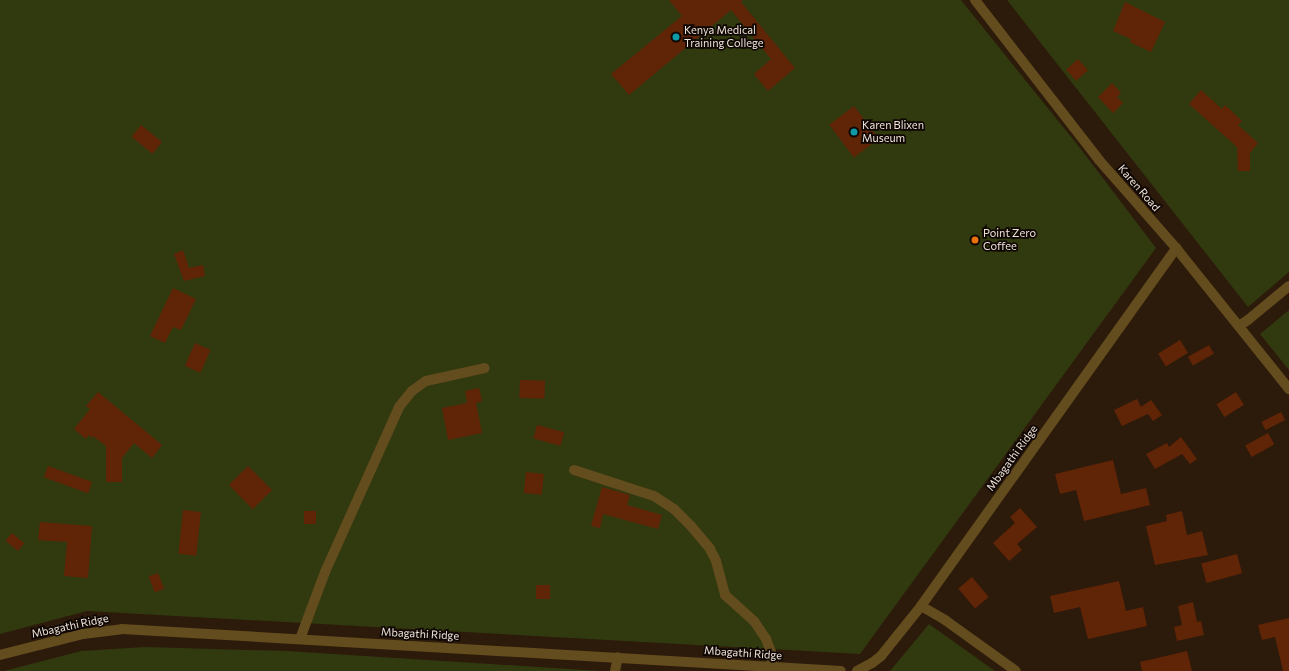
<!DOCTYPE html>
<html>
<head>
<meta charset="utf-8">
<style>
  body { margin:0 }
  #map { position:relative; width:1289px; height:671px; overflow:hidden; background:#2c1a0b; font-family:Commissioner,sans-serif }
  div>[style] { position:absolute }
  .green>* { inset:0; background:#31390f }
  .building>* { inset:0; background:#602406; transform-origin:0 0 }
  .street>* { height:10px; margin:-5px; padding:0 5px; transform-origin:5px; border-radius:5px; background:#634c1e }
  .dots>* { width:11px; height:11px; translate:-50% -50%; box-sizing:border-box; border:2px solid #0e0703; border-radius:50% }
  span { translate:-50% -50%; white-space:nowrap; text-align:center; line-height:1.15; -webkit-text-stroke:3.5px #0e0703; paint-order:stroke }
  .poi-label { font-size:11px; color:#f0e3da }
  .left { translate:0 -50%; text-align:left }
  .street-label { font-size:11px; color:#f0e3da }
</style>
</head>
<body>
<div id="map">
  <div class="green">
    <div style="clip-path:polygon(0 0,961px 0,1080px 148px,1156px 248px,860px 654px,87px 611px,0 634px)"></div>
    <div style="clip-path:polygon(1007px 0,1289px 0,1289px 272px,1248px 307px)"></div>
    <div style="clip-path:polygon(1289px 310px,1289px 370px,1260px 334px)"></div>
    <div style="clip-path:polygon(929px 624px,995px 671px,890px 671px)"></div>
    <div style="clip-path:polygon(145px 647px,287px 651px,600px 671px,4px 671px,81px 651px)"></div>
  </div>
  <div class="building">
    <div style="clip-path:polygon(669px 0,743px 0,741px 2px,795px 68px,768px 91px,754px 74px,771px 59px,731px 10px,629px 95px,611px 74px,682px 16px)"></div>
    <div style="clip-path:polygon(1125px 2px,1165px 22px,1151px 52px,1130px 42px,1131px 39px,1113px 31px)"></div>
    <div style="left:1078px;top:59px;width:15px;height:16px;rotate:48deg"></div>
    <div style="clip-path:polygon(1112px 83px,1121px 93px,1117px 97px,1123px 103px,1113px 113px,1098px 97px)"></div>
    <div style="clip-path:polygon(1201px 90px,1222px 109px,1225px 105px,1242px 121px,1238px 125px,1258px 143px,1250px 153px,1250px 171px,1238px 171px,1237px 147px,1189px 104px)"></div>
    <div style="left:854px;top:106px;width:41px;height:31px;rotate:53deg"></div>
    <div style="left:141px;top:125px;width:27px;height:15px;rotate:39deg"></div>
    <div style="clip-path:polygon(183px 250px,189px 268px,203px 265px,205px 276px,184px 281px,174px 254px)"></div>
    <div style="clip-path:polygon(173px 288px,196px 299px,181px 330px,173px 327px,165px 343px,150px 336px)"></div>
    <div style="left:1180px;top:340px;width:15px;height:26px;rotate:58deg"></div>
    <div style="left:195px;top:343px;width:17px;height:25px;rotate:24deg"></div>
    <div style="left:1209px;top:345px;width:10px;height:24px;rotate:61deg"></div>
    <div style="left:520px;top:380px;width:25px;height:18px;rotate:2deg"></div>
    <div style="clip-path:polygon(479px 388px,482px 401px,476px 403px,482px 433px,448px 440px,442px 408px,467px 403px,465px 391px)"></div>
    <div style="clip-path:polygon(98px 392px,162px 445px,152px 458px,134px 443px,122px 458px,122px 482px,106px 482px,106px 446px,93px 436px,92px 438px,89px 435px,86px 439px,74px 429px,90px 409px,86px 406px)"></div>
    <div style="left:1236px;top:392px;width:15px;height:23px;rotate:58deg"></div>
    <div style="clip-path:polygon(1137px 399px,1141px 407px,1151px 400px,1162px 415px,1153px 421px,1148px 414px,1122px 426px,1114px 410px)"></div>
    <div style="left:1281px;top:412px;width:9px;height:22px;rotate:63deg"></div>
    <div style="left:537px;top:425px;width:28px;height:14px;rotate:15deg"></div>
    <div style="left:1268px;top:433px;width:13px;height:26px;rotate:61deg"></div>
    <div style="clip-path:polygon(1181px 437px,1197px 459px,1190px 464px,1182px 454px,1155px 469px,1146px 454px,1167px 443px,1169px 447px)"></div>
    <div style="clip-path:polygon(1113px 460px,1121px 494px,1146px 488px,1150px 505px,1084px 521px,1076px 490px,1060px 494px,1055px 474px)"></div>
    <div style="left:48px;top:466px;width:47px;height:12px;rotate:20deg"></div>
    <div style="left:248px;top:466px;width:34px;height:27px;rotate:45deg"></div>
    <div style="left:526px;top:472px;width:18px;height:21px;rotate:6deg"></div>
    <div style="clip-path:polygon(602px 487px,630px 495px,627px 505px,662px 515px,658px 529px,603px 514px,600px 528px,591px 526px)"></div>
    <div style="clip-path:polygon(1020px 508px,1037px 527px,1017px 544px,1022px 550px,1009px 561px,993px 543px,1015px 523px,1010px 517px)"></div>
    <div style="left:183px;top:510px;width:18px;height:44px;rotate:6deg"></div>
    <div style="left:304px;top:511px;width:12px;height:13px"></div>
    <div style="clip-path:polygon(1182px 511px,1187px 535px,1202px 531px,1208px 555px,1155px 565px,1146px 526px,1167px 521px,1166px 515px)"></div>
    <div style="clip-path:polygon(40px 522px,92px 526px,88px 578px,64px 576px,67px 542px,38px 540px)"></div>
    <div style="left:12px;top:533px;width:16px;height:10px;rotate:40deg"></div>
    <div style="left:1237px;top:554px;width:20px;height:37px;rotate:75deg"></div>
    <div style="left:158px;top:573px;width:17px;height:10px;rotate:69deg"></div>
    <div style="left:972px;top:577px;width:26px;height:18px;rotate:50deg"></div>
    <div style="clip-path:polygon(1119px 581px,1126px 611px,1143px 607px,1147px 626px,1088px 639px,1080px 607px,1054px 613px,1050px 596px)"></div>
    <div style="left:536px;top:585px;width:14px;height:14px"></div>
    <div style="clip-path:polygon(1193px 602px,1197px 622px,1201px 621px,1204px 635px,1177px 641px,1174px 627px,1182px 625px,1178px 606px)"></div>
    <div style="clip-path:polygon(1289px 618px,1289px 671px,1283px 671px,1275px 637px,1262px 640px,1258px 625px)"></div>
    <div style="clip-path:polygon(1187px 651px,1192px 671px,1142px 671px,1140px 662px)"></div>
  </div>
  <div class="street">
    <div style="left:975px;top:0;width:202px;rotate:52.2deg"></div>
    <div style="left:1099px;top:160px;width:117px;rotate:48.8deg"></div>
    <div style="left:1176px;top:248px;width:181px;rotate:51.3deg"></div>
    <div style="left:1239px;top:326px;width:11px;rotate:-34deg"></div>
    <div style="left:1248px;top:320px;width:53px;rotate:-39.7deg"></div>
    <div style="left:574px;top:470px;width:84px;rotate:18deg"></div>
    <div style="left:654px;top:496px;width:24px;rotate:33deg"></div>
    <div style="left:674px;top:509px;width:24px;rotate:45deg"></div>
    <div style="left:691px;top:526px;width:30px;rotate:50deg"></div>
    <div style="left:710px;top:549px;width:13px;rotate:63deg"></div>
    <div style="left:716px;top:561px;width:35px;rotate:75deg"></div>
    <div style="left:725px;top:595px;width:39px;rotate:42deg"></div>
    <div style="left:754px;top:621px;width:22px;rotate:56deg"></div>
    <div style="left:766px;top:639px;width:14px;rotate:69deg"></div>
    <div style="left:771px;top:652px;width:15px;rotate:86deg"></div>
    <div style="left:921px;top:606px;width:28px;rotate:30deg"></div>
    <div style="left:945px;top:620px;width:87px;rotate:35.7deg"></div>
    <div style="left:300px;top:639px;width:72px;rotate:-69.5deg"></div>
    <div style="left:325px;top:572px;width:181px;rotate:-65.8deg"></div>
    <div style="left:399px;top:407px;width:21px;rotate:-51deg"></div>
    <div style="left:412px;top:391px;width:17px;rotate:-36deg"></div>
    <div style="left:426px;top:381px;width:60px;rotate:-12.4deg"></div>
    <div style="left:0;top:655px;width:86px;rotate:-14.2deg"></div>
    <div style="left:83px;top:634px;width:39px;rotate:-7deg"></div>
    <div style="left:122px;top:629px;width:720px;rotate:3.34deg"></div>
    <div style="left:615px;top:671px;width:14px;rotate:-78deg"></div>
    <div style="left:857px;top:671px;width:17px;rotate:-28deg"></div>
    <div style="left:872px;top:663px;width:11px;rotate:-38deg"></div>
    <div style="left:881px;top:656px;width:64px;rotate:-51.3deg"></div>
    <div style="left:921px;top:606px;width:440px;rotate:-54.5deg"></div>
  </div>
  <div class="dots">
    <div style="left:676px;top:37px;background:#0f9aa8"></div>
    <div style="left:854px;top:132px;background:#0f9aa8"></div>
    <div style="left:975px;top:240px;background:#e8710a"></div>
  </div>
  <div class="poi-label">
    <span class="left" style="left:684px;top:37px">Kenya Medical<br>Training College</span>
    <span class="left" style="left:862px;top:132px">Karen Blixen<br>Museum</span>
    <span class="left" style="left:983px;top:240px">Point Zero<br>Coffee</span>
  </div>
  <div class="street-label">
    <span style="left:1139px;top:188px;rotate:49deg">Karen Road</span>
    <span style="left:1012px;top:458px;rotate:-54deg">Mbagathi Ridge</span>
    <span style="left:70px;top:626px;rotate:-12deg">Mbagathi Ridge</span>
    <span style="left:420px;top:634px;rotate:3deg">Mbagathi Ridge</span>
    <span style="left:743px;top:653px;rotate:4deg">Mbagathi Ridge</span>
  </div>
</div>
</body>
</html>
